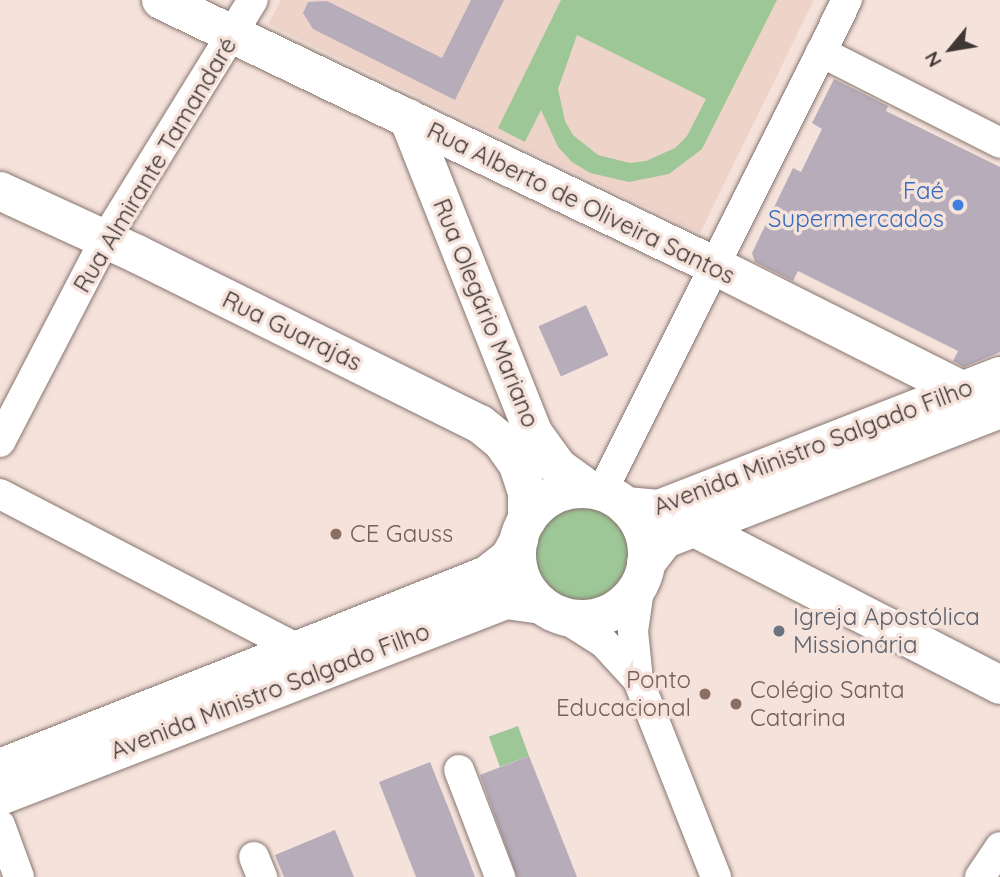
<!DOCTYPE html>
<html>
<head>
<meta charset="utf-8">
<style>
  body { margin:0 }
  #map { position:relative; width:1000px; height:877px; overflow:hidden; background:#f5e2db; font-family:Quicksand,sans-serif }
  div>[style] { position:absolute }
  .built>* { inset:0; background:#eed3c9 }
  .green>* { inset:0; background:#9dc797; transform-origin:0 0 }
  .round { border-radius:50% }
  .building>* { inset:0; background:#b6acba; transform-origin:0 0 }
  .roads { filter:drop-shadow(0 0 2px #877670) drop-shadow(0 0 2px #877670) }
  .street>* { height:30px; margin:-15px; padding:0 15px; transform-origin:15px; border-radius:15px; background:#fff }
  .secondary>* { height:38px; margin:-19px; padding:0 19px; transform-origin:19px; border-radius:19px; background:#fff }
  .secondary>.ring { margin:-19px; padding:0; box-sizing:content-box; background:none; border:38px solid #fff; border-radius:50% }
  .dots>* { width:19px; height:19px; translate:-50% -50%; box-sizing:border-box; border:4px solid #f5e2db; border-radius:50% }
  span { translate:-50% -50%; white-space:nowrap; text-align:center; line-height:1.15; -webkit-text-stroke:7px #f5e2db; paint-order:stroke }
  .street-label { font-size:24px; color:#3e3734 }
  .shop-label { font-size:24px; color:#366cbe }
  .right { translate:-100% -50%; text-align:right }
  .education-label { font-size:24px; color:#785e54 }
  .left { translate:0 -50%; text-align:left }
  .worship-label { font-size:24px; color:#5b616d }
  .north { position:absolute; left:916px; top:14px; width:70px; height:70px; -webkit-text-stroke:5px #f5e2db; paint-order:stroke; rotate:240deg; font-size:19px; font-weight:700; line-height:28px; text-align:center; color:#3e3734 }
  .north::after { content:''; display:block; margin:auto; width:24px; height:32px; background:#3e3734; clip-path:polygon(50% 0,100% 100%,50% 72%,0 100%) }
</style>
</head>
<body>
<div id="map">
  <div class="built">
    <div style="clip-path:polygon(281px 0,814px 0,700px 233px,268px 24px)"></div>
  </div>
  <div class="green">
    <div style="clip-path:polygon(evenodd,561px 0,777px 0,702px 149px,669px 174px,629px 182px,590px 173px,572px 162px,558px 147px,541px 110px,525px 142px,498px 128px,561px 0,577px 35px,706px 99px,687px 136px,675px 148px,646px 161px,630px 163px,598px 155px,573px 135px,565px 121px,558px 89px,577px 35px)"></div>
    <div class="round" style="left:529px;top:500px;width:108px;height:108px"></div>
    <div style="left:518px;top:726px;width:32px;height:31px;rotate:70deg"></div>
  </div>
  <div class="building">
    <div style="clip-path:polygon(471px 0,504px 0,455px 100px,313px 29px,303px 13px,308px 2px,327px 1px,442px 58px)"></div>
    <div style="clip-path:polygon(834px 79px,888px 106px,886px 111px,1000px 167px,1000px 352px,964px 367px,953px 361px,958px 351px,798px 271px,793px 281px,755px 262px,752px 253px,793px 168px,801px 172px,822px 129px,812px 123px)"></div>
    <div style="left:586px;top:305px;width:55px;height:52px;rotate:66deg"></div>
    <div style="clip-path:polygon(529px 756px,566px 849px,577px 877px,517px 877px,480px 775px)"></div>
    <div style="clip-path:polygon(430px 762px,452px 817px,475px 877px,416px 877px,379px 782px)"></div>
    <div style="clip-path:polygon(335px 830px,354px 877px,284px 877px,275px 855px)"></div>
  </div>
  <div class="roads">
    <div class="street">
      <div style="left:821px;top:52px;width:201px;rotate:26.9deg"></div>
      <div style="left:0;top:442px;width:226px;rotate:-62.6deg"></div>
      <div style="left:104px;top:241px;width:283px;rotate:-58.3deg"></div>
      <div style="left:602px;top:492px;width:550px;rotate:-63.53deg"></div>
      <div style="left:0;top:494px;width:336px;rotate:27.5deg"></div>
      <div style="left:298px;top:649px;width:15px;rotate:53deg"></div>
      <div style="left:640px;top:583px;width:49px;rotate:98.3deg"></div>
      <div style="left:633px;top:631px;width:49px;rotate:84.2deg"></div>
      <div style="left:638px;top:680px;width:212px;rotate:68.4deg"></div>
      <div style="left:560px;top:615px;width:52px;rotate:32.5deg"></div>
      <div style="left:604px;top:643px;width:50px;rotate:47.4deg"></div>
      <div style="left:459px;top:770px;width:115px;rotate:69deg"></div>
      <div style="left:0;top:825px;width:55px;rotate:69.9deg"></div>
      <div style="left:254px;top:857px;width:22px;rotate:68deg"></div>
      <div style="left:980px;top:877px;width:36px;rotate:-56deg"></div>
    </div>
    <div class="secondary">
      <div style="left:161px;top:0;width:615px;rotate:25.65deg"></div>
      <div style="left:715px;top:266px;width:318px;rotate:26.7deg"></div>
      <div style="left:408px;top:118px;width:340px;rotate:68.3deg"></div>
      <div style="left:534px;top:434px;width:41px;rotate:54deg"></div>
      <div style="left:558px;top:467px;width:37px;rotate:36deg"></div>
      <div style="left:0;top:191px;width:151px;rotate:24.7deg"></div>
      <div style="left:137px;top:254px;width:383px;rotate:26.4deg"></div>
      <div style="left:480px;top:424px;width:28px;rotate:39deg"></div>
      <div style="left:502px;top:442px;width:28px;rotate:55deg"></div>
      <div style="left:518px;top:465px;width:28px;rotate:72deg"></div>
      <div style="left:527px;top:492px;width:28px;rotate:90deg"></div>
      <div class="ring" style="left:517px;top:489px;width:92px;height:92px"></div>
      <div style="left:626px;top:506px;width:33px;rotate:5deg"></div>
      <div style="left:659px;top:509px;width:366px;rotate:-21.3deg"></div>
      <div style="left:695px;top:528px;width:343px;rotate:27.2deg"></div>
      <div style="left:646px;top:563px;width:31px;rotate:-52deg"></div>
      <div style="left:665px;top:539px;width:359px;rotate:-21.2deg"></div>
      <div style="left:0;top:768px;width:524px;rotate:-21.62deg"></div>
      <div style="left:487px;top:575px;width:28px;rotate:-38deg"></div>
      <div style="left:509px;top:558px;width:21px;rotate:-61deg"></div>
      <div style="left:0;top:796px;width:543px;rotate:-21.17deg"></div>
      <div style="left:506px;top:600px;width:36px;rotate:8deg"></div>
    </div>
  </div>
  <div class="dots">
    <div style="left:958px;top:205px;background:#3f7fe0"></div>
    <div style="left:336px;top:534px;background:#8d6e63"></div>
    <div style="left:779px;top:631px;background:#6b7280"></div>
    <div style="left:705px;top:694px;background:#8d6e63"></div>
    <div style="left:736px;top:704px;background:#8d6e63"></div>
  </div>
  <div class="street-label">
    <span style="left:155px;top:165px;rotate:-59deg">Rua Almirante Tamandaré</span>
    <span style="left:581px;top:203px;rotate:26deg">Rua Alberto de Oliveira Santos</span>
    <span style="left:486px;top:313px;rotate:68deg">Rua Olegário Mariano</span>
    <span style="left:292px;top:331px;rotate:26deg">Rua Guarajás</span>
    <span style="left:813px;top:447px;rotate:-21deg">Avenida Ministro Salgado Filho</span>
    <span style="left:270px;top:691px;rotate:-21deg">Avenida Ministro Salgado Filho</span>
  </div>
  <div class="shop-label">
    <span class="right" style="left:944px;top:205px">Faé<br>Supermercados</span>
  </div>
  <div class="education-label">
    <span class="left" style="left:350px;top:534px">CE Gauss</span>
    <span class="right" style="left:691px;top:694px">Ponto<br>Educacional</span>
    <span class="left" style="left:750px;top:704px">Colégio Santa<br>Catarina</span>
  </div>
  <div class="worship-label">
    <span class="left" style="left:793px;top:631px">Igreja Apostólica<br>Missionária</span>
  </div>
  <div class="north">N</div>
</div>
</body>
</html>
